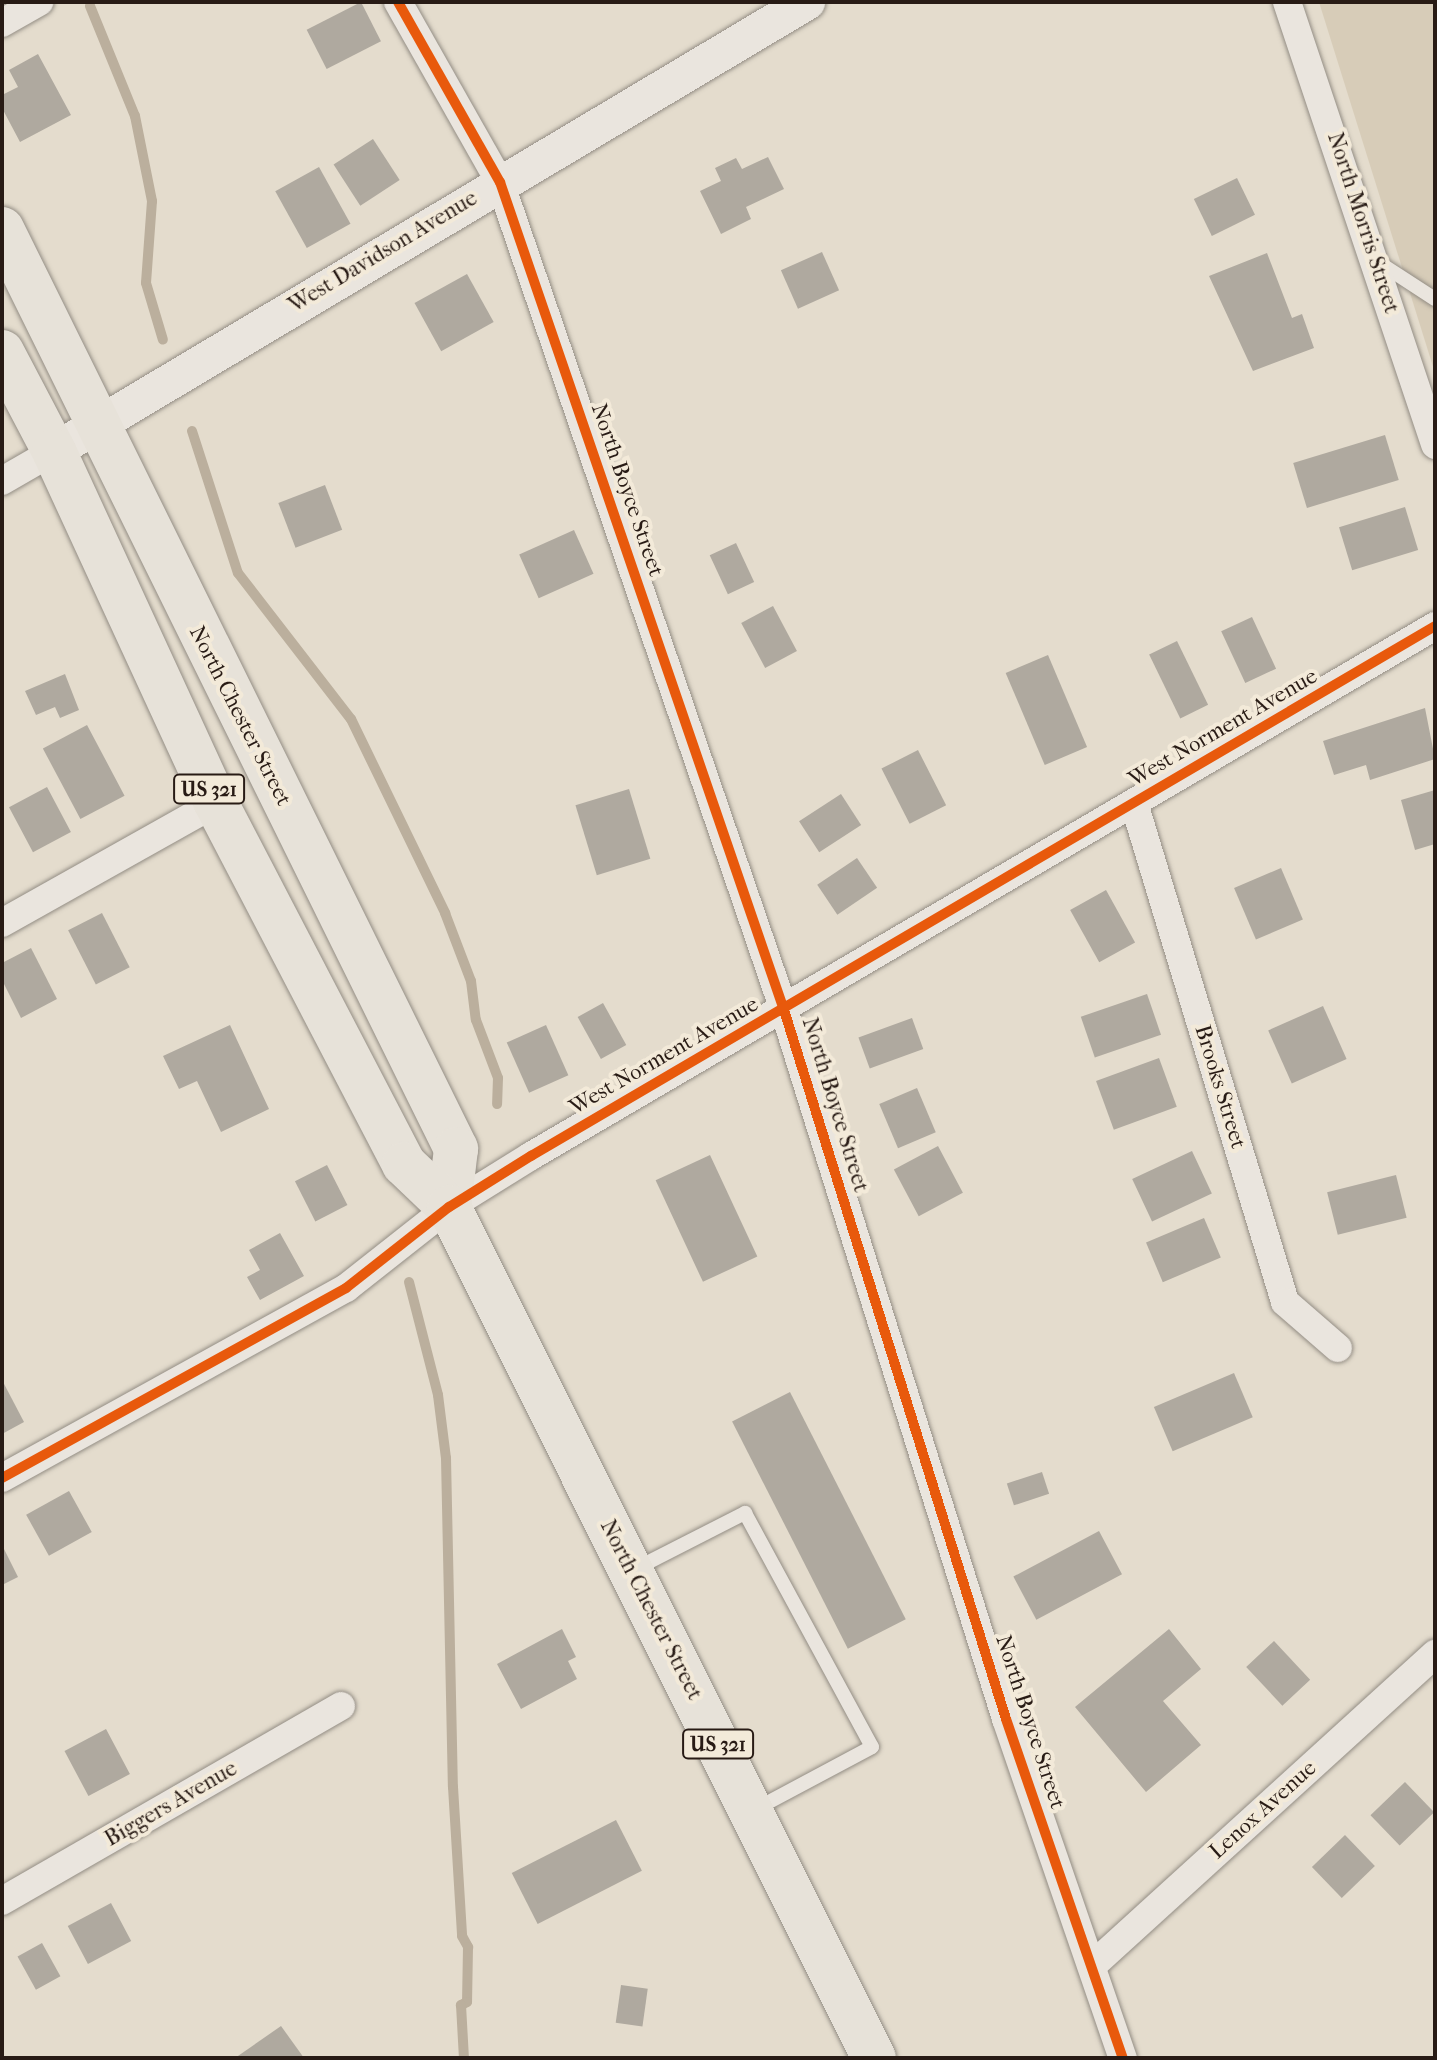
<!DOCTYPE html>
<html>
<head>
<meta charset="utf-8">
<style>
  body { margin:0 }
  #map { position:relative; width:1437px; height:2060px; overflow:hidden; background:#e4dccd; font-family:"IM FELL French Canon",serif }
  div>[style] { position:absolute }
  .green>* { inset:0; background:#d7ccb8 }
  .stream>* { height:10px; margin:-5px; padding:0 5px; transform-origin:5px; border-radius:5px; background:#bbaf9d }
  .building>* { inset:0; background:#afa99f; transform-origin:0 0 }
  .roads { filter:drop-shadow(0 0 2px #938d84) drop-shadow(0 0 2px #938d84) }
  .service>* { height:14px; margin:-7px; padding:0 7px; transform-origin:7px; border-radius:7px; background:#eae5de }
  .minor>* { height:28px; margin:-14px; padding:0 14px; transform-origin:14px; border-radius:14px; background:#eae5de }
  .tertiary>* { height:36px; margin:-18px; padding:0 18px; transform-origin:18px; border-radius:18px; background:#eae5de }
  .primary>* { height:44px; margin:-22px; padding:0 22px; transform-origin:22px; border-radius:22px; background:#e7e2d9 }
  .cycleway>* { height:10px; margin:-5px; padding:0 5px; transform-origin:5px; border-radius:5px; background:#e8590c }
  span { translate:-50% -50%; white-space:nowrap; text-align:center; line-height:1.15; -webkit-text-stroke:8px #f3ead9; paint-order:stroke }
  .shield-label span { padding:2px 6px; background:#f3ead9; border:2px solid; border-radius:6px; -webkit-text-stroke-width:0 }
  .shield-label { font-size:20px; color:#281b15; font-weight:700 }
  .street-label { font-size:22px; color:#281b15 }
  .frame { position:absolute; inset:0; border:4px solid #281b15; pointer-events:none }
</style>
</head>
<body>
<div id="map">
  <div class="green">
    <div style="clip-path:polygon(1319px 2px,1435px 2px,1435px 373px)"></div>
  </div>
  <div class="stream">
    <div style="left:90px;top:6px;width:119px;rotate:67.8deg"></div>
    <div style="left:135px;top:116px;width:87px;rotate:78.7deg"></div>
    <div style="left:152px;top:201px;width:82px;rotate:94.2deg"></div>
    <div style="left:146px;top:283px;width:59px;rotate:73.4deg"></div>
    <div style="left:192px;top:431px;width:149px;rotate:72.1deg"></div>
    <div style="left:238px;top:573px;width:185px;rotate:52.3deg"></div>
    <div style="left:351px;top:719px;width:216px;rotate:64.1deg"></div>
    <div style="left:445px;top:913px;width:73px;rotate:69.1deg"></div>
    <div style="left:471px;top:981px;width:39px;rotate:83deg"></div>
    <div style="left:476px;top:1020px;width:62px;rotate:69.2deg"></div>
    <div style="left:498px;top:1078px;width:26px;rotate:92deg"></div>
    <div style="left:409px;top:1282px;width:117px;rotate:75.6deg"></div>
    <div style="left:438px;top:1395px;width:64px;rotate:82.8deg"></div>
    <div style="left:446px;top:1458px;width:329px;rotate:88.8deg"></div>
    <div style="left:453px;top:1787px;width:149px;rotate:86.5deg"></div>
    <div style="left:462px;top:1936px;width:13px;rotate:61deg"></div>
    <div style="left:468px;top:1947px;width:55px;rotate:91deg"></div>
    <div style="left:467px;top:2002px;width:7px;rotate:153deg"></div>
    <div style="left:461px;top:2005px;width:53px;rotate:86.8deg"></div>
  </div>
  <div class="building">
    <div style="left:361px;top:2px;width:44px;height:61px;rotate:63deg"></div>
    <div style="clip-path:polygon(38px 54px,71px 115px,20px 142px,2px 108px,2px 95px,18px 87px,9px 70px)"></div>
    <div style="left:373px;top:139px;width:49px;height:47px;rotate:57deg"></div>
    <div style="clip-path:polygon(768px 157px,784px 189px,746px 207px,751px 219px,721px 234px,700px 191px,721px 181px,715px 168px,736px 158px,742px 169px)"></div>
    <div style="left:319px;top:167px;width:65px;height:50px;rotate:61deg"></div>
    <div style="left:1237px;top:178px;width:41px;height:48px;rotate:64deg"></div>
    <div style="left:822px;top:252px;width:42px;height:45px;rotate:66deg"></div>
    <div style="clip-path:polygon(1267px 253px,1292px 318px,1302px 314px,1314px 348px,1253px 371px,1209px 276px)"></div>
    <div style="left:467px;top:274px;width:55px;height:60px;rotate:61deg"></div>
    <div style="left:1385px;top:435px;width:47px;height:96px;rotate:73deg"></div>
    <div style="left:325px;top:485px;width:48px;height:50px;rotate:69deg"></div>
    <div style="left:1405px;top:507px;width:45px;height:69px;rotate:73deg"></div>
    <div style="left:574px;top:530px;width:48px;height:60px;rotate:66deg"></div>
    <div style="left:736px;top:543px;width:43px;height:29px;rotate:65deg"></div>
    <div style="left:773px;top:606px;width:51px;height:36px;rotate:62deg"></div>
    <div style="left:1252px;top:617px;width:57px;height:34px;rotate:65deg"></div>
    <div style="left:1177px;top:641px;width:71px;height:31px;rotate:64deg"></div>
    <div style="left:1048px;top:655px;width:100px;height:46px;rotate:67deg"></div>
    <div style="clip-path:polygon(65px 674px,79px 710px,60px 718px,55px 707px,36px 715px,25px 691px)"></div>
    <div style="clip-path:polygon(1425px 708px,1435px 759px,1370px 780px,1366px 765px,1334px 775px,1323px 741px)"></div>
    <div style="left:87px;top:725px;width:80px;height:50px;rotate:62deg"></div>
    <div style="left:918px;top:750px;width:62px;height:41px;rotate:63deg"></div>
    <div style="left:47px;top:787px;width:51px;height:43px;rotate:62deg"></div>
    <div style="left:629px;top:789px;width:73px;height:56px;rotate:73deg"></div>
    <div style="clip-path:polygon(1435px 790px,1435px 844px,1415px 850px,1401px 800px)"></div>
    <div style="left:841px;top:794px;width:37px;height:50px;rotate:57deg"></div>
    <div style="left:857px;top:858px;width:36px;height:48px;rotate:56deg"></div>
    <div style="left:1281px;top:868px;width:56px;height:51px;rotate:67deg"></div>
    <div style="left:1106px;top:890px;width:60px;height:41px;rotate:61deg"></div>
    <div style="left:102px;top:913px;width:61px;height:38px;rotate:63deg"></div>
    <div style="clip-path:polygon(31px 948px,57px 999px,21px 1018px,2px 980px,2px 963px)"></div>
    <div style="left:1147px;top:994px;width:43px;height:70px;rotate:71deg"></div>
    <div style="left:603px;top:1003px;width:48px;height:29px;rotate:61deg"></div>
    <div style="left:1323px;top:1006px;width:58px;height:60px;rotate:66deg"></div>
    <div style="left:912px;top:1018px;width:33px;height:57px;rotate:70deg"></div>
    <div style="clip-path:polygon(230px 1025px,269px 1109px,221px 1132px,197px 1081px,179px 1089px,163px 1056px)"></div>
    <div style="left:546px;top:1025px;width:55px;height:43px;rotate:66deg"></div>
    <div style="left:1159px;top:1058px;width:52px;height:67px;rotate:70deg"></div>
    <div style="left:917px;top:1088px;width:48px;height:41px;rotate:67deg"></div>
    <div style="left:938px;top:1146px;width:53px;height:50px;rotate:62deg"></div>
    <div style="left:1192px;top:1151px;width:47px;height:66px;rotate:65deg"></div>
    <div style="left:710px;top:1155px;width:112px;height:60px;rotate:65deg"></div>
    <div style="left:327px;top:1165px;width:45px;height:36px;rotate:63deg"></div>
    <div style="left:1396px;top:1175px;width:44px;height:71px;rotate:76deg"></div>
    <div style="left:1204px;top:1218px;width:43px;height:63px;rotate:67deg"></div>
    <div style="clip-path:polygon(280px 1233px,304px 1276px,260px 1300px,247px 1277px,260px 1270px,249px 1250px)"></div>
    <div style="left:1234px;top:1373px;width:48px;height:87px;rotate:67deg"></div>
    <div style="clip-path:polygon(2px 1380px,24px 1422px,2px 1434px)"></div>
    <div style="left:790px;top:1392px;width:255px;height:65px;rotate:63deg"></div>
    <div style="left:1042px;top:1472px;width:23px;height:37px;rotate:72deg"></div>
    <div style="left:69px;top:1491px;width:47px;height:49px;rotate:61deg"></div>
    <div style="left:1099px;top:1531px;width:49px;height:97px;rotate:62deg"></div>
    <div style="clip-path:polygon(2px 1545px,18px 1577px,2px 1585px)"></div>
    <div style="clip-path:polygon(562px 1629px,576px 1657px,568px 1661px,577px 1679px,521px 1709px,497px 1664px)"></div>
    <div style="clip-path:polygon(1169px 1629px,1201px 1669px,1163px 1701px,1201px 1745px,1146px 1792px,1075px 1707px)"></div>
    <div style="left:1274px;top:1641px;width:53px;height:38px;rotate:47deg"></div>
    <div style="left:106px;top:1729px;width:51px;height:47px;rotate:62deg"></div>
    <div style="left:1405px;top:1782px;width:42px;height:48px;rotate:46deg"></div>
    <div style="left:616px;top:1820px;width:57px;height:117px;rotate:63deg"></div>
    <div style="left:1345px;top:1835px;width:43px;height:46px;rotate:46deg"></div>
    <div style="left:111px;top:1903px;width:43px;height:49px;rotate:62deg"></div>
    <div style="left:42px;top:1943px;width:38px;height:28px;rotate:61deg"></div>
    <div style="left:621px;top:1985px;width:27px;height:38px;rotate:8deg"></div>
    <div style="clip-path:polygon(281px 2026px,304px 2058px,235px 2058px)"></div>
  </div>
  <div class="roads">
    <div class="service">
      <div style="left:1378px;top:262px;width:68px;rotate:33deg"></div>
      <div style="left:633px;top:1570px;width:126px;rotate:-27deg"></div>
      <div style="left:745px;top:1513px;width:266px;rotate:61.5deg"></div>
      <div style="left:872px;top:1747px;width:132px;rotate:151.9deg"></div>
    </div>
    <div class="minor">
      <div style="left:398px;top:2px;width:207px;rotate:60.5deg"></div>
      <div style="left:500px;top:182px;width:875px;rotate:71.07deg"></div>
      <div style="left:784px;top:1010px;width:743px;rotate:72.61deg"></div>
      <div style="left:1006px;top:1719px;width:359px;rotate:71deg"></div>
      <div style="left:1287px;top:2px;width:467px;rotate:71.5deg"></div>
      <div style="left:2px;top:23px;width:43px;rotate:-29.6deg"></div>
      <div style="left:2px;top:481px;width:60px;rotate:-30deg"></div>
      <div style="left:1134px;top:803px;width:521px;rotate:73.16deg"></div>
      <div style="left:1285px;top:1302px;width:70px;rotate:41deg"></div>
      <div style="left:2px;top:923px;width:245px;rotate:-29.3deg"></div>
      <div style="left:2px;top:1478px;width:393px;rotate:-28.9deg"></div>
      <div style="left:346px;top:1288px;width:131px;rotate:-38.2deg"></div>
      <div style="left:449px;top:1207px;width:97px;rotate:-31.9deg"></div>
      <div style="left:531px;top:1156px;width:1048px;rotate:-30.38deg"></div>
      <div style="left:2px;top:1901px;width:391px;rotate:-29.9deg"></div>
      <div style="left:1092px;top:1966px;width:464px;rotate:-42.3deg"></div>
    </div>
    <div class="tertiary">
      <div style="left:54px;top:451px;width:877px;rotate:-30.81deg"></div>
    </div>
    <div class="primary">
      <div style="left:2px;top:229px;width:1026px;rotate:63.73deg"></div>
      <div style="left:456px;top:1149px;width:58px;rotate:96.9deg"></div>
      <div style="left:2px;top:352px;width:112px;rotate:62.3deg"></div>
      <div style="left:54px;top:451px;width:387px;rotate:65.3deg"></div>
      <div style="left:216px;top:803px;width:407px;rotate:62.5deg"></div>
      <div style="left:404px;top:1164px;width:62px;rotate:43.7deg"></div>
      <div style="left:449px;top:1207px;width:951px;rotate:63.46deg"></div>
    </div>
  </div>
  <div class="cycleway">
    <div style="left:398px;top:2px;width:207px;rotate:60.5deg"></div>
    <div style="left:500px;top:182px;width:875px;rotate:71.07deg"></div>
    <div style="left:784px;top:1010px;width:743px;rotate:72.61deg"></div>
    <div style="left:1006px;top:1719px;width:359px;rotate:71deg"></div>
    <div style="left:2px;top:1478px;width:393px;rotate:-28.9deg"></div>
    <div style="left:346px;top:1288px;width:131px;rotate:-38.2deg"></div>
    <div style="left:449px;top:1207px;width:97px;rotate:-31.9deg"></div>
    <div style="left:531px;top:1156px;width:1048px;rotate:-30.38deg"></div>
  </div>
  <div class="shield-label">
    <span style="left:209px;top:789px">US 321</span>
    <span style="left:718px;top:1744px">US 321</span>
  </div>
  <div class="street-label">
    <span style="left:1363px;top:223px;rotate:72deg">North Morris Street</span>
    <span style="left:383px;top:252px;rotate:-31deg">West Davidson Avenue</span>
    <span style="left:627px;top:490px;rotate:71deg">North Boyce Street</span>
    <span style="left:240px;top:716px;rotate:63deg">North Chester Street</span>
    <span style="left:1223px;top:728px;rotate:-30deg">West Norment Avenue</span>
    <span style="left:664px;top:1056px;rotate:-30deg">West Norment Avenue</span>
    <span style="left:1220px;top:1087px;rotate:73deg">Brooks Street</span>
    <span style="left:835px;top:1105px;rotate:73deg">North Boyce Street</span>
    <span style="left:651px;top:1610px;rotate:63deg">North Chester Street</span>
    <span style="left:1030px;top:1722px;rotate:72deg">North Boyce Street</span>
    <span style="left:171px;top:1804px;rotate:-30deg">Biggers Avenue</span>
    <span style="left:1263px;top:1810px;rotate:-42deg">Lenox Avenue</span>
  </div>
  <div class="frame"></div>
</div>
</body>
</html>
